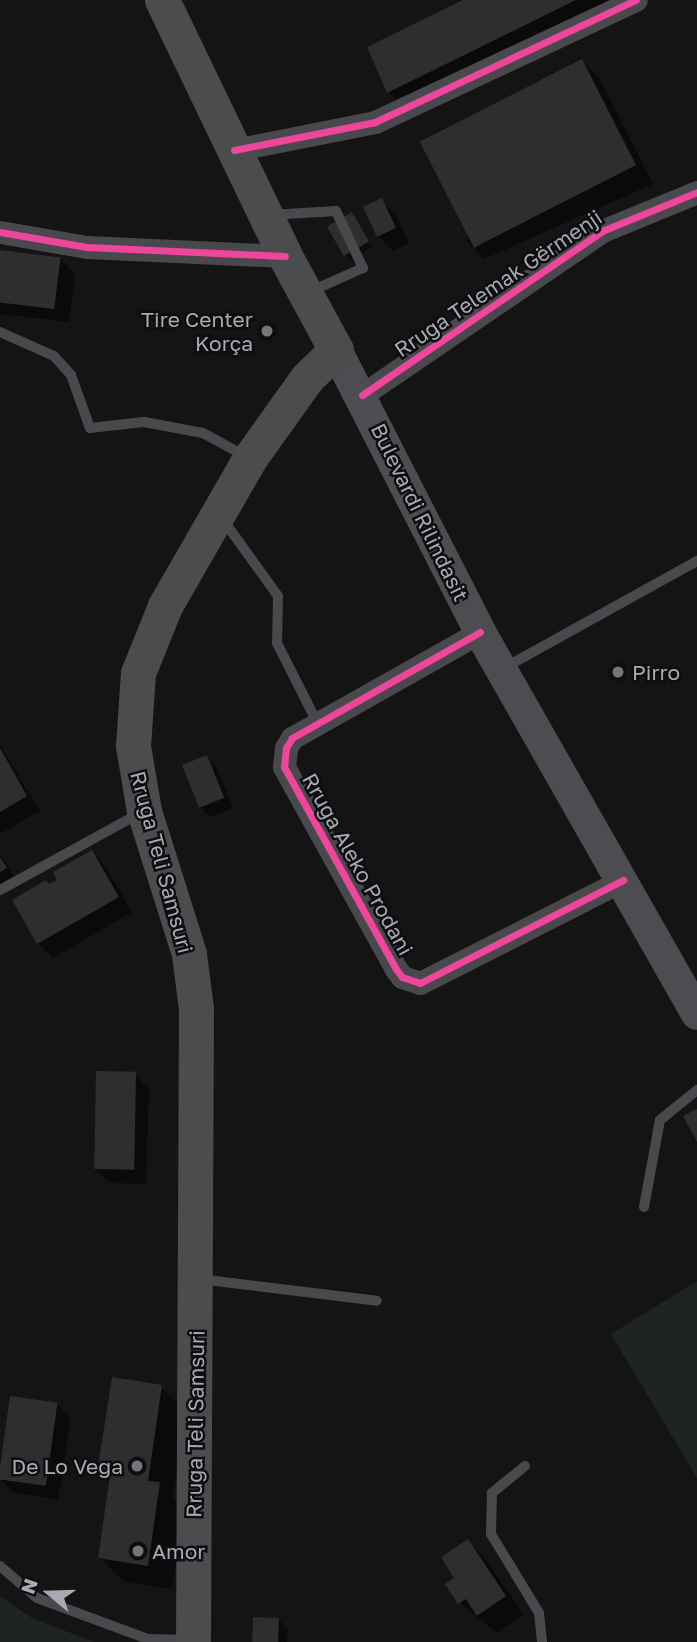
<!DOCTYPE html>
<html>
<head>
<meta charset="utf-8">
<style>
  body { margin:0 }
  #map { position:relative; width:697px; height:1642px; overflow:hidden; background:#141414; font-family:"Golos Text",sans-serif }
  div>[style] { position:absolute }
  .green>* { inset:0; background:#1e241f }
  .shadow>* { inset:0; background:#0007 }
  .building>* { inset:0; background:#2e2e2f; transform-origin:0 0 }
  .lane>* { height:10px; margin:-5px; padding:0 5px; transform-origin:5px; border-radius:5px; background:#49494d }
  .street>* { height:23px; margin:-11.5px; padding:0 11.5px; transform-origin:11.5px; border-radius:11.5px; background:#49494d }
  .secondary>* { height:32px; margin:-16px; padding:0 16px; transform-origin:16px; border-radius:16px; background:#4d4d51 }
  .primary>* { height:35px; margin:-17.5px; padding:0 17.5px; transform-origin:17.5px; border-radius:17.5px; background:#4b4c4e }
  .cycleway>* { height:7px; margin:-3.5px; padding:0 3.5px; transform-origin:3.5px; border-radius:3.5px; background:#ed469a }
  .dots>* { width:19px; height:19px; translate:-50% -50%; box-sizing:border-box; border:4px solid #0e0e10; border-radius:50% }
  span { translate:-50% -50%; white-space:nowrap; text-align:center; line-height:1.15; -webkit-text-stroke:5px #0e0e10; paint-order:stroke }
  .street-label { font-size:21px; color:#a7aab3 }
  .poi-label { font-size:21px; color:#a7aab3 }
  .right { translate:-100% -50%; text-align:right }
  .left { translate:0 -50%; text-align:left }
  .north { position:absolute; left:14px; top:1558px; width:70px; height:70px; -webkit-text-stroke:5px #0e0e10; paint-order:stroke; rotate:289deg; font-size:19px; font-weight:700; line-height:28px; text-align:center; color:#a7aab3 }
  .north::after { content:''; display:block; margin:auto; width:24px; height:32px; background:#a7aab3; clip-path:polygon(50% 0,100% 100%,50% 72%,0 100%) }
</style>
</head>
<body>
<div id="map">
  <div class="green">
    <div style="clip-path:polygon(697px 1281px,697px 1478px,611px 1334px)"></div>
    <div style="clip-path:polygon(0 1596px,32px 1618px,94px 1642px,0 1642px)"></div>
  </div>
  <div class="shadow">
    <div style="clip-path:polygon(467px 0,631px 0,407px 110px,388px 92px)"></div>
    <div style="clip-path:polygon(582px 61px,600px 79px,653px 184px,484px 259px,466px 240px)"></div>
    <div style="clip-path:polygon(381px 200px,396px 215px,409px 243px,393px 251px,378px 236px)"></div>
    <div style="clip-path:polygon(352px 214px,372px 247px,350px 260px,345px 255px)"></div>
    <div style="clip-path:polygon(0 252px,60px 259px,75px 274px,69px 322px,0 314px)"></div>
    <div style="clip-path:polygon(0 745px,40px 811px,0 834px)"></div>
    <div style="clip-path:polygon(207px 757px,216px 766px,233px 808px,210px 817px,200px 807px)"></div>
    <div style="clip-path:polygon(92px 852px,106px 867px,132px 912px,53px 958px,38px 943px,50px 886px)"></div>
    <div style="clip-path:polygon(0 854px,15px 878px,0 888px)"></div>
    <div style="clip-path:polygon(135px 1074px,149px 1089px,146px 1184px,110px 1183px,95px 1169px)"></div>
    <div style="clip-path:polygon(161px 1387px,186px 1411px,173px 1497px,184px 1508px,172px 1589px,124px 1582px,100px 1557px,111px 1484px,99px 1473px)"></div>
    <div style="clip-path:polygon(11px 1398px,56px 1404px,71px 1419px,58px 1500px,13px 1492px,0 1479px)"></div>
    <div style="clip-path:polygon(468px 1541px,486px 1560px,524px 1615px,497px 1633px,460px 1603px,457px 1578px)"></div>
    <div style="clip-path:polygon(278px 1619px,288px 1629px,287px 1642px,254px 1642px)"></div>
  </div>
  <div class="building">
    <div style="clip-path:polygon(463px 0,576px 0,387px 93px,367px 47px)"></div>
    <div style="left:582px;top:59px;width:119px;height:182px;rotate:63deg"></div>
    <div style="left:382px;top:198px;width:33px;height:21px;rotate:65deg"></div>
    <div style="left:352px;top:212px;width:34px;height:29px;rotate:60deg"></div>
    <div style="left:0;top:250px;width:61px;height:52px;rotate:7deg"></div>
    <div style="clip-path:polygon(0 748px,27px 796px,0 812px)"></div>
    <div style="left:207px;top:755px;width:46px;height:27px;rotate:68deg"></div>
    <div style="clip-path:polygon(92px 850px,119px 897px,37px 944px,12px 900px,46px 880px,49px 884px,57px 880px,53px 872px)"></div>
    <div style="clip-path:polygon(0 857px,7px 868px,0 872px)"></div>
    <div style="left:96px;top:1071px;width:40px;height:98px;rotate:1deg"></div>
    <div style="clip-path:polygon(697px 1109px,697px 1142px,683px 1116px)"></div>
    <div style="clip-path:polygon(112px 1377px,162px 1385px,148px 1481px,160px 1482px,148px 1566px,98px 1558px,110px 1475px,97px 1473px)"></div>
    <div style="left:10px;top:1396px;width:48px;height:84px;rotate:8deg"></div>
    <div style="clip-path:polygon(468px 1539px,506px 1596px,477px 1616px,466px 1599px,458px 1604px,445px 1584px,454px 1578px,441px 1557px)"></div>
    <div style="left:253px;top:1617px;width:26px;height:25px;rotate:2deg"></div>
  </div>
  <div class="lane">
    <div style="left:270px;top:215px;width:66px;rotate:-3.5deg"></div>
    <div style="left:336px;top:211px;width:63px;rotate:64.7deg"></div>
    <div style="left:363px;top:268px;width:57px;rotate:156.1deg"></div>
    <div style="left:0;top:332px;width:59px;rotate:24deg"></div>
    <div style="left:54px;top:356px;width:25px;rotate:48deg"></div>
    <div style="left:71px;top:375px;width:56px;rotate:70.3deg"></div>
    <div style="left:90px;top:428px;width:54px;rotate:-6.3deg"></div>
    <div style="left:144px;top:422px;width:60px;rotate:10.6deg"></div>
    <div style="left:203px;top:433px;width:50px;rotate:28.6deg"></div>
    <div style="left:221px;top:517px;width:97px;rotate:54.2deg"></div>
    <div style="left:278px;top:596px;width:47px;rotate:91.2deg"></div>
    <div style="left:277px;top:643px;width:91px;rotate:63.2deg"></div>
    <div style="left:504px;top:668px;width:221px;rotate:-29deg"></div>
    <div style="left:0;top:890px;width:158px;rotate:-28.8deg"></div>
    <div style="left:644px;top:1207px;width:88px;rotate:-79.6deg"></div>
    <div style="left:660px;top:1120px;width:48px;rotate:-39deg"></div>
    <div style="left:199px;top:1279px;width:179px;rotate:7deg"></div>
    <div style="left:525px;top:1466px;width:43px;rotate:140.7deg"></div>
    <div style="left:492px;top:1493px;width:41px;rotate:91.4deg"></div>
    <div style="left:491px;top:1534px;width:92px;rotate:58.7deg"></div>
    <div style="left:539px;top:1613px;width:29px;rotate:84deg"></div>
    <div style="left:0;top:1566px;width:49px;rotate:40.9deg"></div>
    <div style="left:37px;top:1598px;width:118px;rotate:20.3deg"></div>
    <div style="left:148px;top:1639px;width:42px;rotate:1.4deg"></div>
  </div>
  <div class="street">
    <div style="left:234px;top:150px;width:144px;rotate:-11.2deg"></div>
    <div style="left:375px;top:122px;width:288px;rotate:-25.1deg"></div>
    <div style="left:0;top:232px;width:88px;rotate:9.8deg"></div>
    <div style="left:87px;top:247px;width:198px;rotate:2.6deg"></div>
    <div style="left:362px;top:395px;width:291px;rotate:-34.3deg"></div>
    <div style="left:602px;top:231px;width:103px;rotate:-22.3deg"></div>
    <div style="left:480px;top:632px;width:216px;rotate:150.6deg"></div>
    <div style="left:292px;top:738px;width:12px;rotate:121deg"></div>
    <div style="left:286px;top:748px;width:19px;rotate:96deg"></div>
    <div style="left:284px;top:767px;width:231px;rotate:61deg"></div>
    <div style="left:396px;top:969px;width:10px;rotate:53deg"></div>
    <div style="left:402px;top:977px;width:19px;rotate:18deg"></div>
    <div style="left:420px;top:983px;width:228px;rotate:-26.9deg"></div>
  </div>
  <div class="secondary">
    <div style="left:336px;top:350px;width:317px;rotate:62.9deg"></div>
    <div style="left:480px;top:632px;width:439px;rotate:60.4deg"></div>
  </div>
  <div class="primary">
    <div style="left:162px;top:0;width:284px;rotate:64.3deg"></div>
    <div style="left:285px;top:256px;width:107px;rotate:61.5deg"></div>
    <div style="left:336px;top:350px;width:40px;rotate:136deg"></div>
    <div style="left:307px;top:378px;width:98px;rotate:125.5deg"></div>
    <div style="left:250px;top:458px;width:171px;rotate:119.9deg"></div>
    <div style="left:165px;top:606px;width:72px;rotate:111.9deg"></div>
    <div style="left:138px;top:673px;width:73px;rotate:93.9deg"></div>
    <div style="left:133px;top:746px;width:66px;rotate:80.4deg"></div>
    <div style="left:144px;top:811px;width:150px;rotate:72.5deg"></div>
    <div style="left:189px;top:954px;width:55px;rotate:82.7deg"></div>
    <div style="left:196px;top:1009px;width:633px;rotate:90.27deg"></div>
  </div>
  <div class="cycleway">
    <div style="left:234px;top:150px;width:144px;rotate:-11.2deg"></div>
    <div style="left:375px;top:122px;width:288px;rotate:-25.1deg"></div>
    <div style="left:0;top:232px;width:88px;rotate:9.8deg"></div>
    <div style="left:87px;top:247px;width:198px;rotate:2.6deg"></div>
    <div style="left:362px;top:395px;width:291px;rotate:-34.3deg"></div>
    <div style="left:602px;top:231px;width:103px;rotate:-22.3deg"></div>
    <div style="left:480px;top:632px;width:216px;rotate:150.6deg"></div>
    <div style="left:292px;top:738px;width:12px;rotate:121deg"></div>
    <div style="left:286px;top:748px;width:19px;rotate:96deg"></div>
    <div style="left:284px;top:767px;width:231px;rotate:61deg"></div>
    <div style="left:396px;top:969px;width:10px;rotate:53deg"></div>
    <div style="left:402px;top:977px;width:19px;rotate:18deg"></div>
    <div style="left:420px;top:983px;width:228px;rotate:-26.9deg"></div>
  </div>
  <div class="dots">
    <div style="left:267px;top:331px;background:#74767b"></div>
    <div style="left:618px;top:672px;background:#74767b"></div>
    <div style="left:137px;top:1466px;background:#74767b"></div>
    <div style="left:138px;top:1551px;background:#74767b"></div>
  </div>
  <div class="street-label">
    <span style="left:498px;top:283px;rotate:-34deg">Rruga Telemak Gërmenji</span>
    <span style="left:420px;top:512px;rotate:64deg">Bulevardi Rilindasit</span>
    <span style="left:162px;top:862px;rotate:75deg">Rruga Teli Samsuri</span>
    <span style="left:358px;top:864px;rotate:61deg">Rruga Aleko Prodani</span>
    <span style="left:195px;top:1424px;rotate:-89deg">Rruga Teli Samsuri</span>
  </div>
  <div class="poi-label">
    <span class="right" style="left:253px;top:331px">Tire Center<br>Korça</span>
    <span class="left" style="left:632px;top:672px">Pirro</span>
    <span class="right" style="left:123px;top:1466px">De Lo Vega</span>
    <span class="left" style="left:152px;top:1551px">Amor</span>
  </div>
  <div class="north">N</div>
</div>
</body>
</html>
